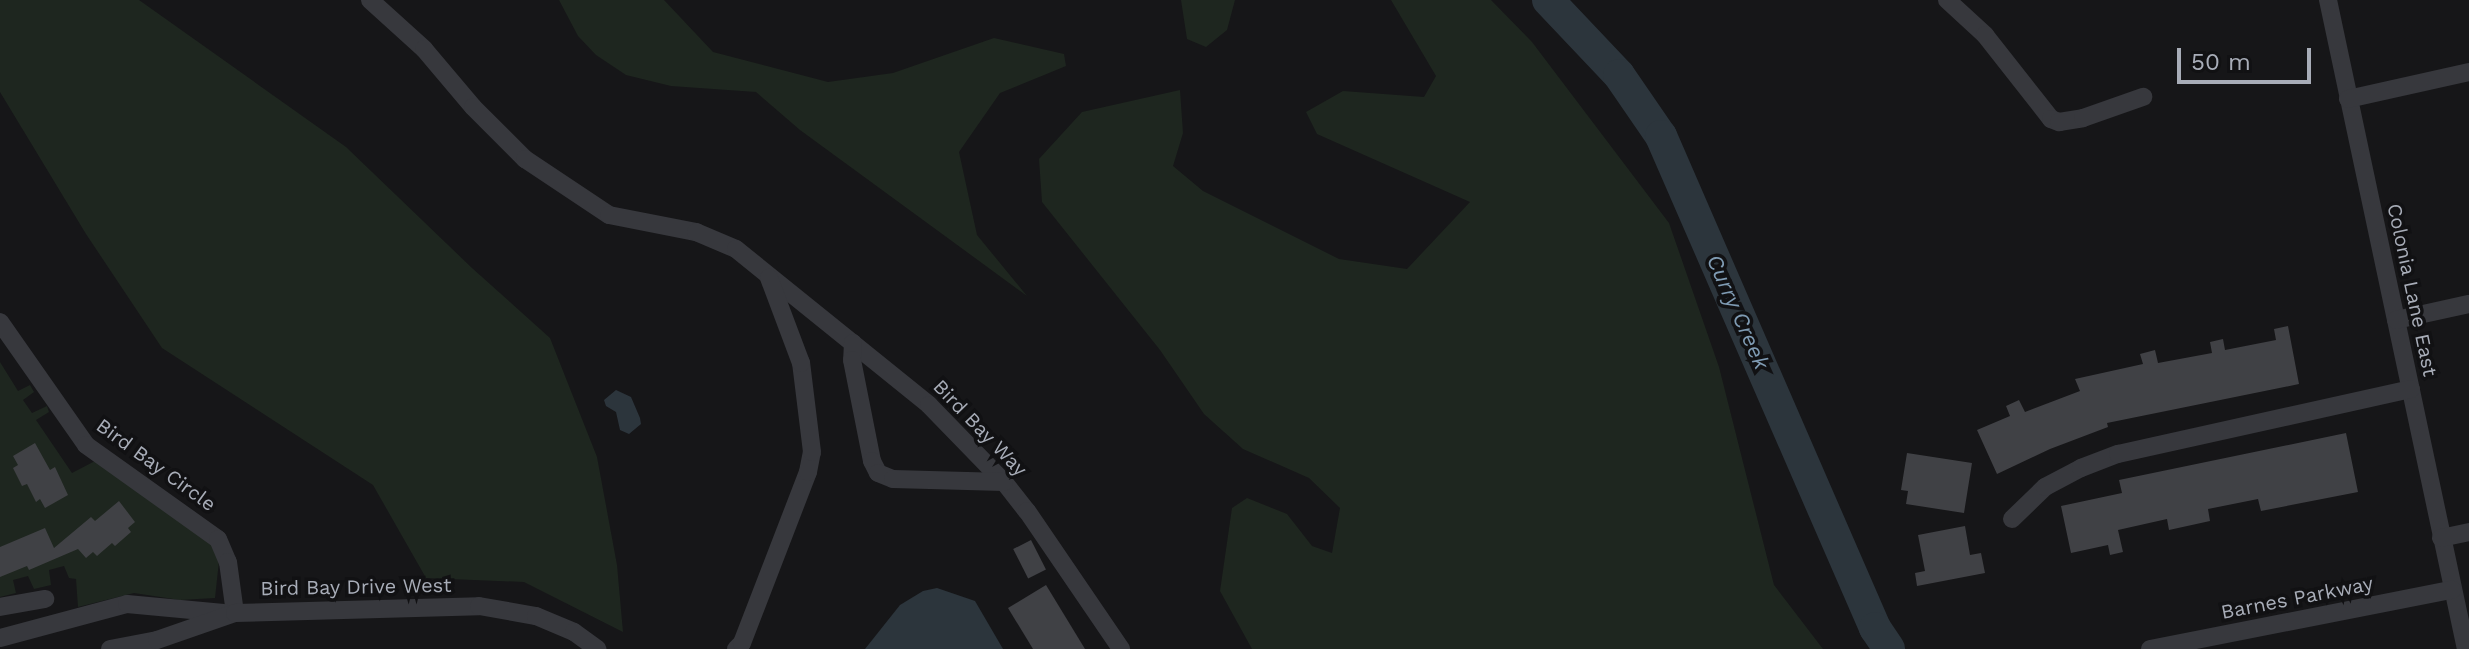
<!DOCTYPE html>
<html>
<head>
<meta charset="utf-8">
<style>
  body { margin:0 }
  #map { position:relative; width:2469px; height:649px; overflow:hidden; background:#161618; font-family:"Work Sans",sans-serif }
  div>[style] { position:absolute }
  .green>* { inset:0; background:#1e261f }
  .water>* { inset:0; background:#2c353c }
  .river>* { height:32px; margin:-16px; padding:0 16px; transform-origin:16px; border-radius:16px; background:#2c353c }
  .building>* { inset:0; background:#404145; transform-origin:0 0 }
  .minor>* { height:18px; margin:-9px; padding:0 9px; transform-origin:9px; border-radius:9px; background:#37383d }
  span { translate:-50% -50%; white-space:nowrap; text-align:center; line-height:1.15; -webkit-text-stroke:7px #111113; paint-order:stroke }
  .street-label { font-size:20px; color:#a8adb8 }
  .water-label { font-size:22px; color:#7f9bb3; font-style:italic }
  .scale { position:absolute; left:2177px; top:48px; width:134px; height:36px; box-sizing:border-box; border:4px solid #a8adb8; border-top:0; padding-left:10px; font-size:24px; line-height:28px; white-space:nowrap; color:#a8adb8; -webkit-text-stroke:6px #111113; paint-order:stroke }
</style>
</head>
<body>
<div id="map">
  <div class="green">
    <div style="clip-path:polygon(0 0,139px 0,346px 147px,472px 268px,550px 338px,597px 457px,617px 565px,623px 632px,524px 582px,426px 578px,373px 485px,162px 348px,86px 234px,0 92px)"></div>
    <div style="clip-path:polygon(559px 0,664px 0,713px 52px,828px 82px,893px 73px,994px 38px,1064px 54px,1066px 66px,1000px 93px,959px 152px,977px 235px,1027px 296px,800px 130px,756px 92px,671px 86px,626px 75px,596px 55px,578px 36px)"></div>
    <div style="clip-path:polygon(1181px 0,1235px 0,1227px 30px,1206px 47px,1187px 39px)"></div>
    <div style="clip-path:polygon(1391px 0,1491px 0,1532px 42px,1669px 223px,1719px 367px,1774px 585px,1823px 649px,1252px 649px,1220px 591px,1232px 508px,1247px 498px,1287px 514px,1312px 546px,1332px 553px,1340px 508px,1309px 478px,1243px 449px,1204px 414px,1160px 350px,1042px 202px,1039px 159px,1082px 112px,1180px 90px,1183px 133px,1173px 166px,1203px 191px,1339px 259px,1407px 269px,1470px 202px,1317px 134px,1306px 112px,1343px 91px,1424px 97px,1436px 76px)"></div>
    <div style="clip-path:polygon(0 362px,18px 391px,30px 385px,34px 392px,23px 400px,32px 413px,47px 406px,49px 412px,36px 420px,72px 473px,95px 461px,211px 542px,219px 561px,215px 598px,180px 600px,134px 593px,78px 607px,76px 579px,69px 578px,64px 566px,49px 570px,51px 585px,34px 589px,28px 576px,13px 580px,16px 593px,0 597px)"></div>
  </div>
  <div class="water">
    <div style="clip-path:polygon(616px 390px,631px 397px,640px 418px,641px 424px,629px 434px,620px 430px,616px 412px,606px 406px,604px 400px)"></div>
    <div style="clip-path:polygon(937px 588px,975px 601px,1003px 649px,865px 649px,900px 605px,923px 591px)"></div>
  </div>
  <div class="river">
    <div style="left:1548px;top:0;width:103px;rotate:46.6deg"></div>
    <div style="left:1619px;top:75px;width:74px;rotate:55.5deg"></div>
    <div style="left:1661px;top:136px;width:537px;rotate:66.49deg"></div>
    <div style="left:1875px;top:628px;width:25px;rotate:56deg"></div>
  </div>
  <div class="building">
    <div style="clip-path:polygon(2288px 326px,2299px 384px,2107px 423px,2108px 427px,2050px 449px,1997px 474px,1977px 430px,2010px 416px,2006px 406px,2019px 400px,2025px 412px,2080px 391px,2075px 379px,2143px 364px,2140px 354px,2155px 350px,2158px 363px,2212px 353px,2210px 342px,2223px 339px,2225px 350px,2276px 340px,2274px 329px)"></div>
    <div style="clip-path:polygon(2346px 433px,2358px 492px,2261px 511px,2258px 499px,2208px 509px,2210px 521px,2169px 530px,2167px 519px,2118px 530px,2123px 552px,2110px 555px,2108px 545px,2071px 553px,2061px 506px,2122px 493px,2119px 480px)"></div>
    <div style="clip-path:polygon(35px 443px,50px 470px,55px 467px,68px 495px,45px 508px,40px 499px,36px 502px,27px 484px,22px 486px,13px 468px,18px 465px,13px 456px)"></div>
    <div style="clip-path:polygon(1907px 453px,1972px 463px,1964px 513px,1906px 504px,1908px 491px,1901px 490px)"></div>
    <div style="clip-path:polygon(119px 501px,135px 522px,128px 528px,131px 532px,115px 546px,112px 543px,97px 556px,93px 552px,86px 558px,78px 549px,29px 570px,27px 566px,0 577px,0 547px,45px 528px,54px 548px,91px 517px,95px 521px)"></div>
    <div style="clip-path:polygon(1965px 526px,1970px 555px,1981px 553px,1985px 573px,1917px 586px,1915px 573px,1925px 571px,1918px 535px)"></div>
    <div style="left:1031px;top:540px;width:33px;height:20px;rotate:63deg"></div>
    <div style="clip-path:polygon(1046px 585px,1085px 649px,1033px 649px,1008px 608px)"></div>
  </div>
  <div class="minor">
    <div style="left:370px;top:0;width:73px;rotate:42.2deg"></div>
    <div style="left:424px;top:49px;width:76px;rotate:49.8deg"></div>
    <div style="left:473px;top:107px;width:74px;rotate:45deg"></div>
    <div style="left:525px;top:159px;width:101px;rotate:33.7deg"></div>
    <div style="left:609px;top:215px;width:89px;rotate:11.1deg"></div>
    <div style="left:696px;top:232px;width:43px;rotate:23deg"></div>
    <div style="left:736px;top:249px;width:248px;rotate:38.9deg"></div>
    <div style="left:929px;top:405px;width:107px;rotate:45.8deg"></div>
    <div style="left:1004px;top:482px;width:37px;rotate:52deg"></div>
    <div style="left:1027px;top:511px;width:167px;rotate:55.7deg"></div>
    <div style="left:1947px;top:0;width:52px;rotate:42.6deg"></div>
    <div style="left:1985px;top:35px;width:107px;rotate:51.8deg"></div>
    <div style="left:2051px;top:119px;width:9px;rotate:21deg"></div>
    <div style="left:2059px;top:122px;width:24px;rotate:-9deg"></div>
    <div style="left:2083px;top:118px;width:64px;rotate:-19.3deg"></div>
    <div style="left:2328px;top:0;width:664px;rotate:78deg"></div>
    <div style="left:2348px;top:99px;width:124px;rotate:-12.6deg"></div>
    <div style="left:2396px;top:320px;width:75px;rotate:-12.4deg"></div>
    <div style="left:0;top:322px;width:150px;rotate:55deg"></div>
    <div style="left:86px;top:445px;width:162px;rotate:35.5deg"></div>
    <div style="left:218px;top:539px;width:25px;rotate:67deg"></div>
    <div style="left:228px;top:562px;width:51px;rotate:82.2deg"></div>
    <div style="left:853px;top:343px;width:17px;rotate:93deg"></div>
    <div style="left:852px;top:360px;width:103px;rotate:78.8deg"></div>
    <div style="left:872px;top:461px;width:13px;rotate:63deg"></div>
    <div style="left:878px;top:473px;width:16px;rotate:22deg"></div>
    <div style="left:893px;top:479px;width:111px;rotate:1.5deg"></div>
    <div style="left:2012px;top:519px;width:46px;rotate:-44.1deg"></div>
    <div style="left:2045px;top:487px;width:41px;rotate:-27.8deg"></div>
    <div style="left:2081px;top:468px;width:40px;rotate:-21deg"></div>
    <div style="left:2118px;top:454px;width:300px;rotate:-12.5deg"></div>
    <div style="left:2441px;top:538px;width:29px;rotate:-12deg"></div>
    <div style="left:0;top:607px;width:46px;rotate:-10.1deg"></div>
    <div style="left:0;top:638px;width:131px;rotate:-15deg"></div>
    <div style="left:127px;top:604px;width:97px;rotate:5.3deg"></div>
    <div style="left:110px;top:649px;width:48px;rotate:-10.8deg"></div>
    <div style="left:157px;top:640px;width:83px;rotate:-19.1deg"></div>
    <div style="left:235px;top:613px;width:244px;rotate:-1.6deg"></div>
    <div style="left:479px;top:606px;width:58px;rotate:10deg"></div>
    <div style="left:536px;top:616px;width:41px;rotate:22.8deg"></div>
    <div style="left:574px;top:632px;width:29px;rotate:36deg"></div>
    <div style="left:736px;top:649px;width:8px;rotate:-45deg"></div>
    <div style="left:742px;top:643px;width:183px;rotate:-68.9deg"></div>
    <div style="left:808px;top:472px;width:20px;rotate:-79deg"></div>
    <div style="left:812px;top:452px;width:90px;rotate:-97deg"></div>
    <div style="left:801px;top:363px;width:91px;rotate:-110.6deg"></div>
    <div style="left:2150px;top:649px;width:308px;rotate:-11.1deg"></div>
  </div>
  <div class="street-label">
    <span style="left:2412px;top:290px;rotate:78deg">Colonia Lane East</span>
    <span style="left:980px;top:428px;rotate:46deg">Bird Bay Way</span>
    <span style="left:156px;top:465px;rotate:36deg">Bird Bay Circle</span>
    <span style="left:356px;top:587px;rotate:-1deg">Bird Bay Drive West</span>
    <span style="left:2297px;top:598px;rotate:-11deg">Barnes Parkway</span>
  </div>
  <div class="water-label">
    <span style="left:1738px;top:312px;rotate:66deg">Curry Creek</span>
  </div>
  <div class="scale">50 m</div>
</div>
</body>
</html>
